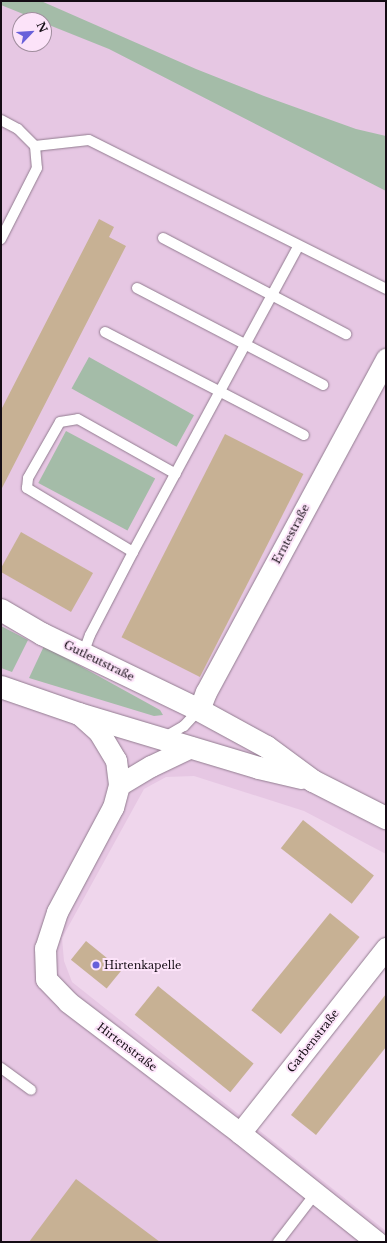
<!DOCTYPE html>
<html>
<head>
<meta charset="utf-8">
<style>
  body { margin:0 }
  #map { position:relative; width:387px; height:1243px; overflow:hidden; background:#efd6ec; font-family:"Libre Baskerville",serif }
  div>[style] { position:absolute }
  .built>* { inset:0; background:#e6c7e3 }
  .green>* { inset:0; background:#a4bca8; transform-origin:0 0 }
  .building>* { inset:0; background:#c7b194; transform-origin:0 0 }
  .roads { filter:drop-shadow(0 0 1px #927c90) drop-shadow(0 0 1px #927c90) }
  .service>* { height:10px; margin:-5px; padding:0 5px; transform-origin:5px; border-radius:5px; background:#fff }
  .minor>* { height:21px; margin:-10.5px; padding:0 10.5px; transform-origin:10.5px; border-radius:10.5px; background:#fff }
  .secondary>* { height:22px; margin:-11px; padding:0 11px; transform-origin:11px; border-radius:11px; background:#fff }
  .dots>* { width:11px; height:11px; translate:-50% -50%; box-sizing:border-box; border:2px solid #fce3f9; border-radius:50% }
  span { translate:-50% -50%; white-space:nowrap; text-align:center; line-height:1.15; -webkit-text-stroke:4px #fce3f9; paint-order:stroke }
  .street-label { font-size:11px; color:#140c14 }
  .poi-label { font-size:11px; color:#140c14 }
  .left { translate:0 -50%; text-align:left }
  .frame { position:absolute; inset:0; border:2px solid #140c14; pointer-events:none }
  .north { position:absolute; left:12px; top:12px; width:40px; height:40px; box-sizing:border-box; background:#fce3f9; border:1px solid #9f8d9d; border-radius:50%; rotate:65deg; font-size:11px; font-weight:700; line-height:16px; text-align:center; color:#140c14 }
  .north::after { content:''; display:block; margin:auto; width:14px; height:18px; background:#6860da; clip-path:polygon(50% 0,100% 100%,50% 72%,0 100%) }
</style>
</head>
<body>
<div id="map">
  <div class="built">
    <div style="clip-path:polygon(evenodd,1px 1px,386px 1px,386px 854px,304px 811px,194px 776px,166px 777px,144px 789px,62px 938px,64px 961px,72px 982px,386px 1231px,386px 1242px,1px 1242px,1px 1px,20px 20px,44px 20px,44px 44px,20px 44px,20px 20px)"></div>
  </div>
  <div class="green">
    <div style="clip-path:polygon(1px 1px,41px 1px,196px 69px,264px 96px,356px 129px,386px 136px,386px 191px,109px 49px,44px 23px,44px 20px,38px 20px,1px 5px)"></div>
    <div style="left:89px;top:357px;width:120px;height:36px;rotate:29deg"></div>
    <div style="left:66px;top:431px;width:101px;height:59px;rotate:28deg"></div>
    <div style="clip-path:polygon(1px 626px,28px 640px,12px 672px,1px 668px)"></div>
    <div style="clip-path:polygon(44px 646px,160px 710px,163px 715px,154px 716px,29px 678px)"></div>
  </div>
  <div class="building">
    <div style="clip-path:polygon(99px 219px,114px 227px,109px 237px,126px 246px,1px 490px,1px 410px)"></div>
    <div style="left:225px;top:434px;width:88px;height:228px;rotate:27deg"></div>
    <div style="clip-path:polygon(21px 532px,93px 573px,71px 612px,1px 572px,1px 568px)"></div>
    <div style="left:303px;top:820px;width:90px;height:36px;rotate:38deg"></div>
    <div style="left:330px;top:913px;width:38px;height:125px;rotate:39deg"></div>
    <div style="left:86px;top:941px;width:46px;height:24px;rotate:39deg"></div>
    <div style="left:158px;top:986px;width:123px;height:37px;rotate:39deg"></div>
    <div style="clip-path:polygon(386px 994px,386px 1047px,316px 1135px,291px 1115px)"></div>
    <div style="clip-path:polygon(76px 1179px,160px 1242px,29px 1242px)"></div>
  </div>
  <div class="roads">
    <div class="service">
      <div style="left:1px;top:120px;width:19px;rotate:28deg"></div>
      <div style="left:18px;top:129px;width:24px;rotate:45deg"></div>
      <div style="left:35px;top:146px;width:22px;rotate:85deg"></div>
      <div style="left:37px;top:168px;width:80px;rotate:116.9deg"></div>
      <div style="left:35px;top:146px;width:54px;rotate:-6.3deg"></div>
      <div style="left:89px;top:140px;width:332px;rotate:26.6deg"></div>
      <div style="left:163px;top:238px;width:207px;rotate:27.7deg"></div>
      <div style="left:137px;top:288px;width:210px;rotate:27.5deg"></div>
      <div style="left:105px;top:332px;width:224px;rotate:27.4deg"></div>
      <div style="left:133px;top:552px;width:124px;rotate:-148.9deg"></div>
      <div style="left:27px;top:488px;width:10px;rotate:-84deg"></div>
      <div style="left:28px;top:478px;width:64px;rotate:-60.3deg"></div>
      <div style="left:60px;top:422px;width:18px;rotate:-9deg"></div>
      <div style="left:78px;top:419px;width:112px;rotate:29.3deg"></div>
      <div style="left:83px;top:654px;width:20px;rotate:-70deg"></div>
      <div style="left:90px;top:635px;width:93px;rotate:-62.6deg"></div>
      <div style="left:133px;top:552px;width:347px;rotate:-61.6deg"></div>
      <div style="left:163px;top:738px;width:24px;rotate:-30deg"></div>
      <div style="left:184px;top:726px;width:22px;rotate:-47deg"></div>
      <div style="left:1px;top:1068px;width:37px;rotate:36deg"></div>
      <div style="left:278px;top:1242px;width:61px;rotate:-52.4deg"></div>
    </div>
    <div class="minor">
      <div style="left:199px;top:710px;width:19px;rotate:-69deg"></div>
      <div style="left:206px;top:692px;width:379px;rotate:-61.6deg"></div>
      <div style="left:79px;top:714px;width:27px;rotate:42deg"></div>
      <div style="left:99px;top:732px;width:33px;rotate:59deg"></div>
      <div style="left:116px;top:760px;width:25px;rotate:83deg"></div>
      <div style="left:119px;top:785px;width:23px;rotate:105deg"></div>
      <div style="left:113px;top:807px;width:119px;rotate:118.1deg"></div>
      <div style="left:57px;top:912px;width:38px;rotate:108deg"></div>
      <div style="left:45px;top:948px;width:31px;rotate:88deg"></div>
      <div style="left:46px;top:979px;width:32px;rotate:46deg"></div>
      <div style="left:68px;top:1002px;width:216px;rotate:37.3deg"></div>
      <div style="left:240px;top:1133px;width:175px;rotate:38.5deg"></div>
      <div style="left:119px;top:785px;width:37px;rotate:-31deg"></div>
      <div style="left:151px;top:766px;width:44px;rotate:-25.4deg"></div>
      <div style="left:240px;top:1133px;width:236px;rotate:-51.7deg"></div>
    </div>
    <div class="secondary">
      <div style="left:1px;top:610px;width:48px;rotate:30.3deg"></div>
      <div style="left:42px;top:634px;width:174px;rotate:25.8deg"></div>
      <div style="left:199px;top:710px;width:77px;rotate:28.6deg"></div>
      <div style="left:267px;top:747px;width:57px;rotate:36.5deg"></div>
      <div style="left:313px;top:781px;width:82px;rotate:26.9deg"></div>
      <div style="left:1px;top:687px;width:83px;rotate:19.1deg"></div>
      <div style="left:79px;top:714px;width:188px;rotate:16.7deg"></div>
      <div style="left:259px;top:768px;width:44px;rotate:13.1deg"></div>
    </div>
  </div>
  <div class="dots">
    <div style="left:96px;top:965px;background:#6860da"></div>
  </div>
  <div class="street-label">
    <span style="left:291px;top:534px;rotate:-62deg">Erntestraße</span>
    <span style="left:99px;top:661px;rotate:26deg">Gutleutstraße</span>
    <span style="left:313px;top:1041px;rotate:-52deg">Garbenstraße</span>
    <span style="left:127px;top:1047px;rotate:37deg">Hirtenstraße</span>
  </div>
  <div class="poi-label">
    <span class="left" style="left:104px;top:965px">Hirtenkapelle</span>
  </div>
  <div class="frame"></div>
  <div class="north">N</div>
</div>
</body>
</html>
